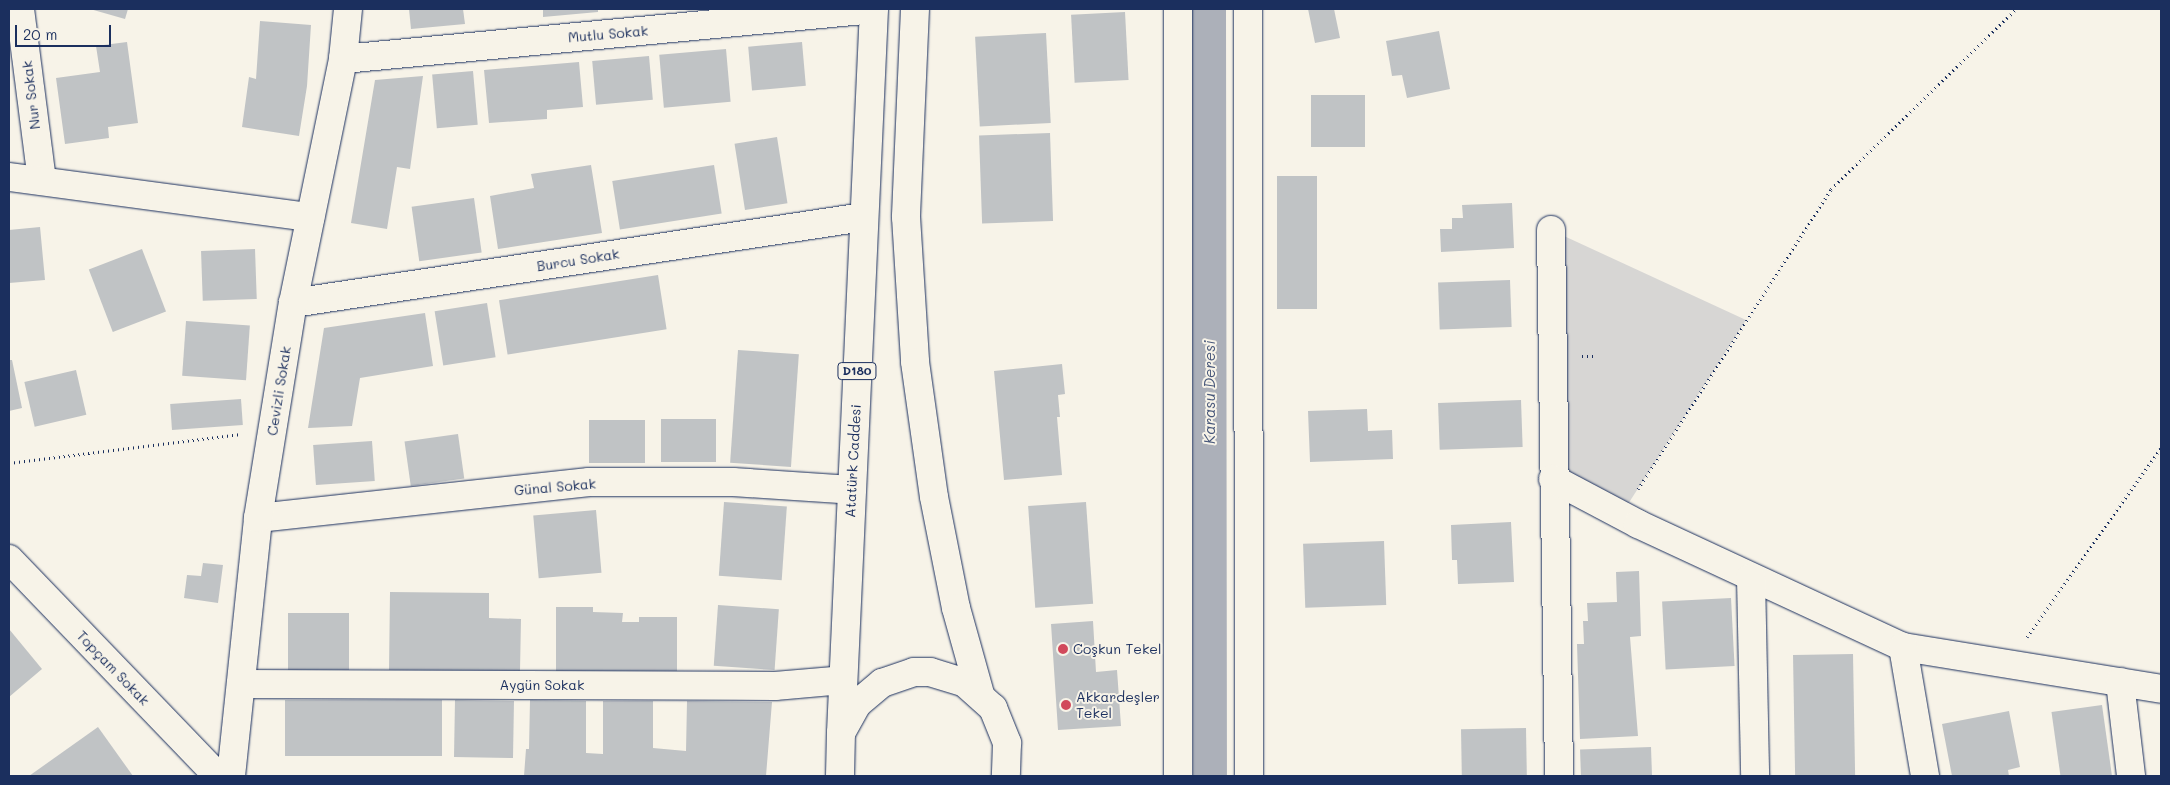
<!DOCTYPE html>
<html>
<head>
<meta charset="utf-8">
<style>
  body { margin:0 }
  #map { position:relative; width:2170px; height:785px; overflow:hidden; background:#f7f3e8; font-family:Mali,sans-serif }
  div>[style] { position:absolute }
  .green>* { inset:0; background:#d7d6d4 }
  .canal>* { height:34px; margin:-17px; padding:0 17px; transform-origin:17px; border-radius:17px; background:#acb0b9 }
  .building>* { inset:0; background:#c0c3c5; transform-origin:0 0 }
  .path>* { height:3px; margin-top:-1.5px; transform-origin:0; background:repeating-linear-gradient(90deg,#1b2f5e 0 1px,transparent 0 5px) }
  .roads { filter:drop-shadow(0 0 1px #1b2f5e) drop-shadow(0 0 1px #1b2f5e) }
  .minor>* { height:28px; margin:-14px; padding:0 14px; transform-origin:14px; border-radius:14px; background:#f7f3e8 }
  .trunk>* { height:28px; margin:-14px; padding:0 14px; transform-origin:14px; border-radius:14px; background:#f7f3e8 }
  .dots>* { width:14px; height:14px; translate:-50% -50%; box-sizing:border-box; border:2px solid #f7f3e8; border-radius:50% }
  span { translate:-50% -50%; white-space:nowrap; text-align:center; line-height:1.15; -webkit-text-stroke:4px #f7f3e8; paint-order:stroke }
  .shield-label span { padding:1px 4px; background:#f7f3e8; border:1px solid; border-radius:4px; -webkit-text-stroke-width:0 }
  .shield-label { font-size:12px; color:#1b2f5e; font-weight:700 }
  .street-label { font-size:14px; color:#1b2f5e }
  .poi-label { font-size:14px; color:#1b2f5e }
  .left { translate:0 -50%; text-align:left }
  .water-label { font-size:15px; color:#465679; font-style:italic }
  .frame { position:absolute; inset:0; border:10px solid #1b2f5e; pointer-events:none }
  .scale { position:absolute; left:15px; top:25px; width:96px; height:22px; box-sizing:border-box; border:2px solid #1b2f5e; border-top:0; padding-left:6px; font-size:15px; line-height:18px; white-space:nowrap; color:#1b2f5e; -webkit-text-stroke:4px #f7f3e8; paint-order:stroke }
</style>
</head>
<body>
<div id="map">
  <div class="green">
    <div style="clip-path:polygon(1551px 230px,1746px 320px,1621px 515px,1553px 479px)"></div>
  </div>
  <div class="canal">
    <div style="left:1209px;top:9px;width:767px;rotate:89.93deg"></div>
  </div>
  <div class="building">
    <div style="clip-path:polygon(90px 9px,128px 9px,125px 19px)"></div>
    <div style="clip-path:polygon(409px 9px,463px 9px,465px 24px,411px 29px)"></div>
    <div style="clip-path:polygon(543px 9px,598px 9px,598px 12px,543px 17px)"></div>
    <div style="clip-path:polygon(1308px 9px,1334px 9px,1340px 38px,1315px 43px)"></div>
    <div style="left:1125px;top:12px;width:68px;height:54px;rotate:87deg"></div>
    <div style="clip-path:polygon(260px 21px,311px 25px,307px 86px,299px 136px,242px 127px,249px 77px,256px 79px)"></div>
    <div style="clip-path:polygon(1439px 31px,1450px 89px,1407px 98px,1402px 75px,1392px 76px,1386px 41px)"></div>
    <div style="left:1046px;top:33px;width:90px;height:71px;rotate:87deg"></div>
    <div style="clip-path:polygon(127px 42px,138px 123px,108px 127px,109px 138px,65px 144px,56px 78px,100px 72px,96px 46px)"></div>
    <div style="left:802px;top:42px;width:44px;height:54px;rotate:85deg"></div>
    <div style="left:726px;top:49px;width:53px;height:67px;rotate:85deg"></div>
    <div style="left:649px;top:56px;width:44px;height:57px;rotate:85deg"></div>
    <div style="clip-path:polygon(579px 62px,583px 107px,547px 110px,547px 119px,489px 123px,484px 70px)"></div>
    <div style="left:473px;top:71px;width:54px;height:41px;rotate:85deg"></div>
    <div style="clip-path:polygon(423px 76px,410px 169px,397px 167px,387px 229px,351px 223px,375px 80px)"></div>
    <div style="left:1311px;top:95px;width:54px;height:52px"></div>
    <div style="left:1050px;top:133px;width:88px;height:71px;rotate:88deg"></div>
    <div style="left:777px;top:137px;width:67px;height:43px;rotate:81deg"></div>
    <div style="clip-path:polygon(591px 165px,602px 233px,498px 249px,490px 196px,534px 188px,531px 174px)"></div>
    <div style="left:714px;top:165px;width:49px;height:103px;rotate:81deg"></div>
    <div style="left:1277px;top:176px;width:40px;height:133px"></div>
    <div style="left:474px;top:198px;width:55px;height:63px;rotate:82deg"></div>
    <div style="clip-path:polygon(1512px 203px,1514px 248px,1441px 252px,1440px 229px,1452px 229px,1452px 218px,1463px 218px,1462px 205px)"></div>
    <div style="clip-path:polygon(40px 227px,45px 280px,9px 283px,9px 230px)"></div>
    <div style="left:142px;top:249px;width:67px;height:57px;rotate:69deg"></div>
    <div style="left:255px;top:249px;width:50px;height:54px;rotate:88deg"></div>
    <div style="left:658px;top:275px;width:55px;height:161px;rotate:81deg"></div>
    <div style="left:1510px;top:280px;width:47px;height:72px;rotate:88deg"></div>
    <div style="left:487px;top:303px;width:55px;height:53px;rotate:81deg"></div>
    <div style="clip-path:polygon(425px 313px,433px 366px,360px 378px,352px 426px,308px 428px,324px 328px)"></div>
    <div style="left:186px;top:321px;width:64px;height:55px;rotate:4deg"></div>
    <div style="left:738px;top:350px;width:61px;height:113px;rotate:4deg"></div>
    <div style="clip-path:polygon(9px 360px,12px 360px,22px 408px,9px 411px)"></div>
    <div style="clip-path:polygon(1062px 364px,1065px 394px,1058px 395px,1060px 417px,1057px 417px,1062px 475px,1004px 480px,994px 371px)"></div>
    <div style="left:76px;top:370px;width:46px;height:53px;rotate:77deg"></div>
    <div style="left:241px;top:399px;width:26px;height:71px;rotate:86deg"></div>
    <div style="left:1521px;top:400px;width:47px;height:83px;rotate:88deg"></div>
    <div style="clip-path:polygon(1367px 409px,1368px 431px,1392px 430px,1393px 459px,1310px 462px,1308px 411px)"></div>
    <div style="left:661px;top:419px;width:55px;height:43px"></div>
    <div style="left:589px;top:420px;width:56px;height:43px"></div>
    <div style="left:458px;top:434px;width:45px;height:54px;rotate:82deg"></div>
    <div style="left:372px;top:441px;width:40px;height:59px;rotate:86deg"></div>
    <div style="left:724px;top:502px;width:63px;height:74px;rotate:4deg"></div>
    <div style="left:1086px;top:502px;width:102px;height:58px;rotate:86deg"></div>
    <div style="left:596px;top:510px;width:63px;height:63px;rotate:85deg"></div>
    <div style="clip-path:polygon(1511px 522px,1514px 582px,1458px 584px,1457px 560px,1452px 560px,1451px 525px)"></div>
    <div style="left:1384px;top:541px;width:64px;height:81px;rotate:88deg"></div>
    <div style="clip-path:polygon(203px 563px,223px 565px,218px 603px,184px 598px,187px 575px,201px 576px)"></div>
    <div style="clip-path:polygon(1639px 571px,1641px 636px,1630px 637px,1638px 736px,1580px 739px,1577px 644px,1584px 644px,1583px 621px,1588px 621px,1587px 603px,1617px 602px,1616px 572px)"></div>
    <div style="clip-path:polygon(390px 592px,489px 593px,489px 618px,521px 619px,520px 671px,389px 670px)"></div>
    <div style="left:1731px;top:598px;width:68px;height:69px;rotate:87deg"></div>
    <div style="left:718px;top:605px;width:61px;height:61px;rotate:4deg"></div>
    <div style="clip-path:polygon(556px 607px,593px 607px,593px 612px,623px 613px,622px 622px,639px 622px,639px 617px,677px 617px,677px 671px,556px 671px)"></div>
    <div style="left:288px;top:613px;width:61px;height:57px"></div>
    <div style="clip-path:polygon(1093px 621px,1096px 672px,1117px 670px,1121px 726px,1058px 730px,1051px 624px)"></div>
    <div style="clip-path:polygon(9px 629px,42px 669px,9px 697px)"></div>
    <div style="left:1853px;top:654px;width:122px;height:60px;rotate:89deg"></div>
    <div style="left:285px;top:700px;width:157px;height:56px"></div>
    <div style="left:455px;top:700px;width:59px;height:57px;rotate:1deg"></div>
    <div style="clip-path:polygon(530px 700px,586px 701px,586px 753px,603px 754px,603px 701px,653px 701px,653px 748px,686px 751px,687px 701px,772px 702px,766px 776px,524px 776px,526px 749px,529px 749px)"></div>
    <div style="left:2102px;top:705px;width:72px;height:51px;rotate:82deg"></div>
    <div style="clip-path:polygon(2009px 711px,2020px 767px,2008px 770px,2009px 776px,1952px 776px,1942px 724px)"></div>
    <div style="clip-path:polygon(98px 727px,133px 776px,29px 776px)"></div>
    <div style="left:1526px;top:728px;width:48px;height:65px;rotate:89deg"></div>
    <div style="left:1651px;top:747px;width:29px;height:71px;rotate:88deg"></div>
  </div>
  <div class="path">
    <div style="left:1582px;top:356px;width:12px"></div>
    <div style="left:9px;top:463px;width:234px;rotate:-7.1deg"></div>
    <div style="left:1638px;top:489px;width:357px;rotate:-57.2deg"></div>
    <div style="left:1831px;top:189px;width:258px;rotate:-44.2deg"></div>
    <div style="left:2027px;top:637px;width:232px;rotate:-54.7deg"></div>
  </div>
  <div class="roads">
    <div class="minor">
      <div style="left:20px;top:9px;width:173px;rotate:82.7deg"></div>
      <div style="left:1178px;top:9px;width:767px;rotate:90deg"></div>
      <div style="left:1248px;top:9px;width:767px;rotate:89.93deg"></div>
      <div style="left:343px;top:59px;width:533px;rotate:-5.38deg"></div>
      <div style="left:9px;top:177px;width:304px;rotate:7.6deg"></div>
      <div style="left:1551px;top:230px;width:546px;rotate:89.16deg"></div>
      <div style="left:293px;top:303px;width:577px;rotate:-8.57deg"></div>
      <div style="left:1553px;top:479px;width:96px;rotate:27.9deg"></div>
      <div style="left:1638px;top:524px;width:292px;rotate:24.9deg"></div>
      <div style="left:1903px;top:647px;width:261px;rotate:9.2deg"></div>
      <div style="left:258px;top:518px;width:333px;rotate:-6.2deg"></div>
      <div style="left:589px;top:482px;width:144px"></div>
      <div style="left:733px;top:482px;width:119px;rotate:3.8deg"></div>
      <div style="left:9px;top:559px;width:301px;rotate:46.1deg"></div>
      <div style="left:1751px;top:578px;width:198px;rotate:88.8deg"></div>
      <div style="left:1903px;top:647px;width:131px;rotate:80.3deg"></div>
      <div style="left:2120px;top:682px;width:95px;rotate:83.3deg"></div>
      <div style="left:241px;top:684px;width:534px;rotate:0.21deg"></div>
      <div style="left:775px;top:686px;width:68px;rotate:-5deg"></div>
      <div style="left:231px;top:776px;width:259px;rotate:-84deg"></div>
      <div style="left:258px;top:518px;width:218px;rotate:-80.8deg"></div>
      <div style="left:293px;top:303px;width:249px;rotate:-78.4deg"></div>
      <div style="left:343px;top:59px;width:50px;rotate:-84.3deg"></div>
    </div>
    <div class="trunk">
      <div style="left:915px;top:9px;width:208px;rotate:92.5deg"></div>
      <div style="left:906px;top:217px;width:145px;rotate:86.4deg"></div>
      <div style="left:915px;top:362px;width:136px;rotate:82deg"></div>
      <div style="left:934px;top:497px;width:113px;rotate:78.8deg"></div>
      <div style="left:956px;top:608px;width:89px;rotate:74.4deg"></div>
      <div style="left:841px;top:733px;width:725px;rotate:-87.39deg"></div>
      <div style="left:840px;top:776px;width:43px;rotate:-88.7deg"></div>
      <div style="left:841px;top:733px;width:33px;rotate:-61deg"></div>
      <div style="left:857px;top:704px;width:33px;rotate:-40deg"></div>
      <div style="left:882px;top:683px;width:34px;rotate:-19deg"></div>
      <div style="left:914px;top:672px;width:16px"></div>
      <div style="left:930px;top:672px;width:37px;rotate:17deg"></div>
      <div style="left:965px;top:683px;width:38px;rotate:42deg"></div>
      <div style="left:993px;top:708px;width:38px;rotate:68deg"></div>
      <div style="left:1007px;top:743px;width:33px;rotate:92deg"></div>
    </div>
  </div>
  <div class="dots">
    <div style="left:1063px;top:649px;background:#d1495b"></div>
    <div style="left:1066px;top:705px;background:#d1495b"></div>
  </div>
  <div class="shield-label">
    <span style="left:857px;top:371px">D180</span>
  </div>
  <div class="street-label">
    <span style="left:608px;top:34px;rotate:-5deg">Mutlu Sokak</span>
    <span style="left:31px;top:95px;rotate:-97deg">Nur Sokak</span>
    <span style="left:578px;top:260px;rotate:-9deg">Burcu Sokak</span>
    <span style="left:279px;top:391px;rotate:-81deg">Cevizli Sokak</span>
    <span style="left:853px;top:461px;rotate:-87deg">Atatürk Caddesi</span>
    <span style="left:555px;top:487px;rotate:-5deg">Günal Sokak</span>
    <span style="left:113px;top:668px;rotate:46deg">Topçam Sokak</span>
    <span style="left:542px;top:685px">Aygün Sokak</span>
  </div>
  <div class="poi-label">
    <span class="left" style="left:1073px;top:649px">Coşkun Tekel</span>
    <span class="left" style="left:1076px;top:705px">Akkardeşler<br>Tekel</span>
  </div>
  <div class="water-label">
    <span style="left:1210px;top:392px;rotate:-90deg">Karasu Deresi</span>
  </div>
  <div class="frame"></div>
  <div class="scale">20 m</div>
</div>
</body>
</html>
